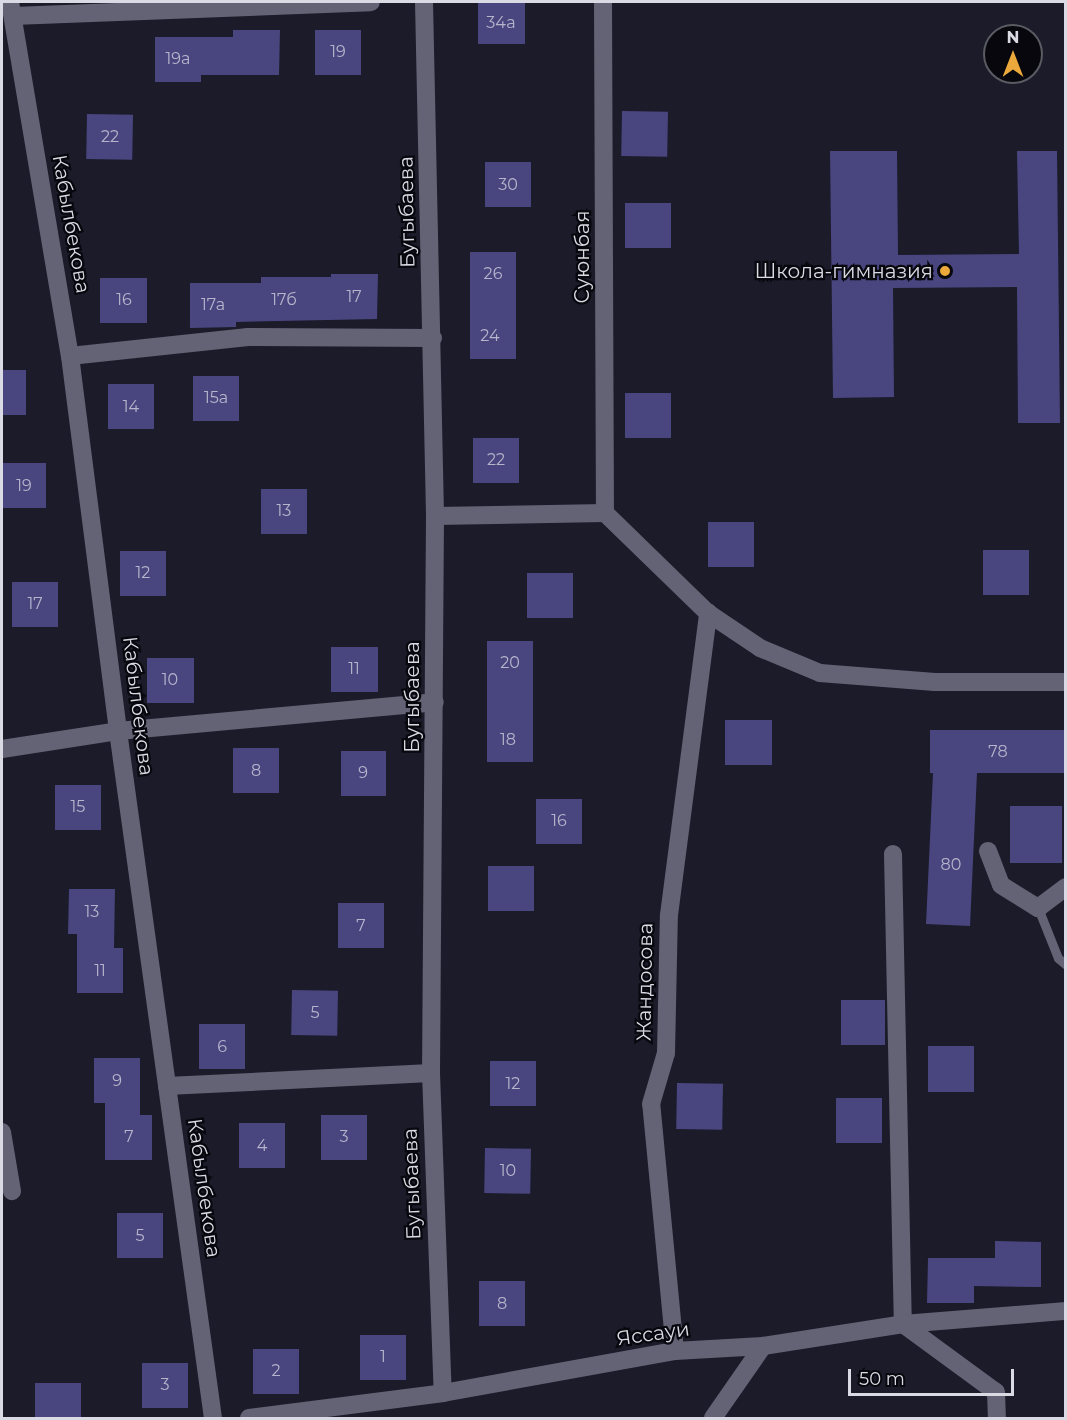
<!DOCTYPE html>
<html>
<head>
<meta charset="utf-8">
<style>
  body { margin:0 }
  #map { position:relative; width:1067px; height:1420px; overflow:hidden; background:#1b1b2a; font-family:Montserrat,sans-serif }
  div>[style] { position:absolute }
  .building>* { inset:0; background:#49467f; transform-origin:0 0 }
  .lane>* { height:9px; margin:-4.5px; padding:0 4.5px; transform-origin:4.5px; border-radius:4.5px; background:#636375 }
  .street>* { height:18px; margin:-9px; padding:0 9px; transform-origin:9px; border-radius:9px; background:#636375 }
  .dots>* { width:16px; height:16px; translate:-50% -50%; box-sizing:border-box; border:3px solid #07070d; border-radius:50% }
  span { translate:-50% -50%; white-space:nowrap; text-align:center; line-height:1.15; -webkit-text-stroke:4.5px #07070d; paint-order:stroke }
  .number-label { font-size:16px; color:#b6b5cc }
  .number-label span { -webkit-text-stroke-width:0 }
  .street-label { font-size:20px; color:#dadae5 }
  .poi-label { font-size:20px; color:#dadae5 }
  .right { translate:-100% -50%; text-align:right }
  .frame { position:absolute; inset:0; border:3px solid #dadae5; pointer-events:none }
  .north { position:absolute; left:983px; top:24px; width:60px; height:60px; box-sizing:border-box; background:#07070d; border:2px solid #5b5b63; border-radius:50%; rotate:0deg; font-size:16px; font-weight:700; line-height:24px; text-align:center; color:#dadae5 }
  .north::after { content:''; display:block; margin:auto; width:21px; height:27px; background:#eda83c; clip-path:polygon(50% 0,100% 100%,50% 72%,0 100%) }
  .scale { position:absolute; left:848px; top:1369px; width:166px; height:27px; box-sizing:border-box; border:3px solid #dadae5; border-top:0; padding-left:8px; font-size:18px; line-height:21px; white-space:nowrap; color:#dadae5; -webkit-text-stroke:4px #07070d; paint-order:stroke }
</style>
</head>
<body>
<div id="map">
  <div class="building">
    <div style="left:478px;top:2px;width:47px;height:42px"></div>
    <div style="clip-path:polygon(233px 30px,280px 30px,279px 75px,201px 75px,201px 82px,155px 82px,155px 37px,233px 37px)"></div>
    <div style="left:315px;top:30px;width:46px;height:45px"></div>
    <div style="left:622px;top:111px;width:46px;height:45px;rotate:1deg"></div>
    <div style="left:87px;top:114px;width:46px;height:45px;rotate:1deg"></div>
    <div style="clip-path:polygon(830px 151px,897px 151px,898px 255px,1019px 254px,1017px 151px,1057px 151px,1060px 423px,1018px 423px,1017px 287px,893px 288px,894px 397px,833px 398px)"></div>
    <div style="left:485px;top:162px;width:46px;height:45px"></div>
    <div style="left:625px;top:203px;width:46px;height:45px"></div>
    <div style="left:470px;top:252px;width:46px;height:107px"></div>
    <div style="clip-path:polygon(331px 274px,378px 274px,377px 319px,236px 322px,236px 327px,190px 328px,190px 283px,261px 283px,261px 277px,331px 277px)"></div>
    <div style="left:100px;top:278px;width:47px;height:45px"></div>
    <div style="left:2px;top:370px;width:24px;height:45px"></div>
    <div style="left:193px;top:376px;width:46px;height:45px"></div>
    <div style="left:108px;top:384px;width:46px;height:45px"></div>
    <div style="left:625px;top:393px;width:46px;height:45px"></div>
    <div style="left:473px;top:438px;width:46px;height:45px"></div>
    <div style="left:2px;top:463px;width:44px;height:45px"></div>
    <div style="left:261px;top:489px;width:46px;height:45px"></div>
    <div style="left:708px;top:522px;width:46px;height:45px"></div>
    <div style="left:983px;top:550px;width:46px;height:45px"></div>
    <div style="left:120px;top:551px;width:46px;height:45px"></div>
    <div style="left:527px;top:573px;width:46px;height:45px"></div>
    <div style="left:12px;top:582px;width:46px;height:45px"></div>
    <div style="left:487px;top:641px;width:46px;height:121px"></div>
    <div style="left:331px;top:647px;width:47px;height:45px"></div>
    <div style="left:147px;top:658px;width:47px;height:45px"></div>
    <div style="left:725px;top:720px;width:47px;height:45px"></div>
    <div style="clip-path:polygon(930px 730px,1065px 730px,1065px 773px,977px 773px,970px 926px,926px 924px,933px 773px,930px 773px)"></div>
    <div style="left:233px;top:748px;width:46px;height:45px"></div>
    <div style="left:341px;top:751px;width:45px;height:45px"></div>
    <div style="left:55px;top:785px;width:46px;height:45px"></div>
    <div style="left:536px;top:799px;width:46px;height:45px"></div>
    <div style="left:1010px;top:806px;width:52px;height:57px"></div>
    <div style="left:488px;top:866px;width:46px;height:45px"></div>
    <div style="clip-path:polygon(69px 889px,115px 889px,114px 948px,123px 948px,123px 993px,77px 993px,77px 934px,68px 934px)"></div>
    <div style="left:338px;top:903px;width:46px;height:45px"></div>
    <div style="left:292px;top:990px;width:46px;height:45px;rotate:1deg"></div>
    <div style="left:841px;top:1000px;width:44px;height:45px"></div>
    <div style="left:199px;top:1024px;width:46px;height:45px"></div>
    <div style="left:928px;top:1046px;width:46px;height:46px"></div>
    <div style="clip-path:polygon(94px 1058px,140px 1058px,140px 1115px,152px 1115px,152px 1160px,105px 1160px,105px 1103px,94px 1103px)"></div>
    <div style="left:490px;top:1061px;width:46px;height:45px"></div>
    <div style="left:677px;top:1083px;width:46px;height:46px;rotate:1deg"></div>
    <div style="left:836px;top:1098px;width:46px;height:45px"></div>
    <div style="left:321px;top:1115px;width:46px;height:45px"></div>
    <div style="left:239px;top:1123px;width:46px;height:45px"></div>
    <div style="left:485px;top:1148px;width:46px;height:45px;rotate:1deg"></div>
    <div style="left:117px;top:1213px;width:46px;height:45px"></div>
    <div style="clip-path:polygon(995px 1241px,1041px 1242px,1041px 1287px,974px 1286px,974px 1303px,927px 1303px,928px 1258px,995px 1258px)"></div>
    <div style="left:479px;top:1281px;width:46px;height:45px"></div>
    <div style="left:360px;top:1335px;width:46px;height:45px"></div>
    <div style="left:253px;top:1349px;width:46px;height:45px"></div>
    <div style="left:142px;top:1363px;width:46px;height:45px"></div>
    <div style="left:35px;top:1383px;width:46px;height:36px"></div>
  </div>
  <div class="lane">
    <div style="left:1038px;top:908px;width:54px;rotate:68.2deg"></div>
    <div style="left:1058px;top:958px;width:11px;rotate:41deg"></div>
  </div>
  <div class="street">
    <div style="left:10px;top:2px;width:359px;rotate:80.4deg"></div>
    <div style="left:70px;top:356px;width:378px;rotate:82.7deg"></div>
    <div style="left:118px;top:731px;width:694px;rotate:82.13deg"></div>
    <div style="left:424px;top:2px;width:514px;rotate:88.77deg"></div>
    <div style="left:435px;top:516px;width:557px;rotate:90.41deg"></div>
    <div style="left:431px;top:1073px;width:320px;rotate:87.9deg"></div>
    <div style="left:603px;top:2px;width:511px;rotate:89.78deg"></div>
    <div style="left:13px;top:16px;width:358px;rotate:-2.2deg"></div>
    <div style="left:70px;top:356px;width:179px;rotate:-6.1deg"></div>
    <div style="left:248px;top:337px;width:185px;rotate:0.3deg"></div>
    <div style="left:435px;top:516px;width:170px;rotate:-1deg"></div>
    <div style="left:605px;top:513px;width:144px;rotate:44.2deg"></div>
    <div style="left:708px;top:613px;width:63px;rotate:33.9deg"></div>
    <div style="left:760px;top:648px;width:65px;rotate:22.6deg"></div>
    <div style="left:820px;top:673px;width:115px;rotate:4.5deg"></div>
    <div style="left:935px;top:682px;width:131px"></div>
    <div style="left:2px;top:749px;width:117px;rotate:-8.8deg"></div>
    <div style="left:118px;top:731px;width:318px;rotate:-5.2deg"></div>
    <div style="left:988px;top:851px;width:36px;rotate:69deg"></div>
    <div style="left:1001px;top:885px;width:44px;rotate:31.9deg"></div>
    <div style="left:1038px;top:908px;width:35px;rotate:-37deg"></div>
    <div style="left:893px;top:854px;width:470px;rotate:88.8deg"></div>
    <div style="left:903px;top:1324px;width:115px;rotate:36.2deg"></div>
    <div style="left:996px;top:1392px;width:26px;rotate:88deg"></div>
    <div style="left:167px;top:1086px;width:264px;rotate:-2.8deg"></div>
    <div style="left:2px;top:1132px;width:60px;rotate:80.4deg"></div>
    <div style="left:675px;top:1351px;width:248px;rotate:-95.5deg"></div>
    <div style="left:651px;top:1104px;width:53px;rotate:-73.6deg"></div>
    <div style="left:666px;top:1053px;width:138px;rotate:-88.8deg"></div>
    <div style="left:669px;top:915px;width:305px;rotate:-82.6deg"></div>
    <div style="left:249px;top:1418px;width:196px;rotate:-7.3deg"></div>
    <div style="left:443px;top:1393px;width:236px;rotate:-10.3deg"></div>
    <div style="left:675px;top:1351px;width:88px;rotate:-3.3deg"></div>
    <div style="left:763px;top:1346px;width:142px;rotate:-8.9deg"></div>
    <div style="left:903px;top:1324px;width:164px;rotate:-4.6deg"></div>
    <div style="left:713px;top:1418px;width:88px;rotate:-55.2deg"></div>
  </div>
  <div class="dots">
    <div style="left:945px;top:271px;background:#eda83c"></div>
  </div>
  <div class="number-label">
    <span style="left:501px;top:23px">34а</span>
    <span style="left:338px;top:52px">19</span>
    <span style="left:178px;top:59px">19а</span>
    <span style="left:110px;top:137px">22</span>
    <span style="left:508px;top:185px">30</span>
    <span style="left:493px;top:274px">26</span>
    <span style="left:354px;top:297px">17</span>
    <span style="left:124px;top:300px">16</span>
    <span style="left:284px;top:300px">17б</span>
    <span style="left:213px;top:305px">17а</span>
    <span style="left:490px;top:336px">24</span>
    <span style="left:216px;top:398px">15а</span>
    <span style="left:131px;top:407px">14</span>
    <span style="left:496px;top:460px">22</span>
    <span style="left:24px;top:486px">19</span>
    <span style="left:284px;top:511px">13</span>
    <span style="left:143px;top:573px">12</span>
    <span style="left:35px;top:604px">17</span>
    <span style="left:510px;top:663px">20</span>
    <span style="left:354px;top:669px">11</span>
    <span style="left:170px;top:680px">10</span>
    <span style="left:508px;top:740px">18</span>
    <span style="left:998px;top:752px">78</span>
    <span style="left:256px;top:771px">8</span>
    <span style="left:363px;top:773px">9</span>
    <span style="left:78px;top:807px">15</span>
    <span style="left:559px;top:821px">16</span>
    <span style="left:951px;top:865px">80</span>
    <span style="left:92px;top:912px">13</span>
    <span style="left:361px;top:926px">7</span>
    <span style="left:100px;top:971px">11</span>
    <span style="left:315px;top:1013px">5</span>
    <span style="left:222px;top:1047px">6</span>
    <span style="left:117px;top:1081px">9</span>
    <span style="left:513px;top:1084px">12</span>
    <span style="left:129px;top:1137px">7</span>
    <span style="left:344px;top:1137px">3</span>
    <span style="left:262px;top:1146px">4</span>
    <span style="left:508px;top:1171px">10</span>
    <span style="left:140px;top:1236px">5</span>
    <span style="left:502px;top:1304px">8</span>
    <span style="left:383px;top:1357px">1</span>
    <span style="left:276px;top:1371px">2</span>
    <span style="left:165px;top:1385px">3</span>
  </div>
  <div class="street-label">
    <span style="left:407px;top:212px;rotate:-91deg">Бугыбаева</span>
    <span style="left:71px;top:224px;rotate:80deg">Кабылбекова</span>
    <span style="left:582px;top:257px;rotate:-90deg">Суюнбая</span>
    <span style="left:412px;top:697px;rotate:-90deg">Бугыбаева</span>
    <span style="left:138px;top:706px;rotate:83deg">Кабылбекова</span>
    <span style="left:645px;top:982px;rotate:-89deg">Жандосова</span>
    <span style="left:412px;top:1184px;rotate:-92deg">Бугыбаева</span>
    <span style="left:204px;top:1188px;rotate:82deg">Кабылбекова</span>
    <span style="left:653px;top:1334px;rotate:-8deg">Яссауи</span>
  </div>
  <div class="poi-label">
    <span class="right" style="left:933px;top:271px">Школа-гимназия</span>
  </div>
  <div class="frame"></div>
  <div class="north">N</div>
  <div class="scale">50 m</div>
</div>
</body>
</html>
